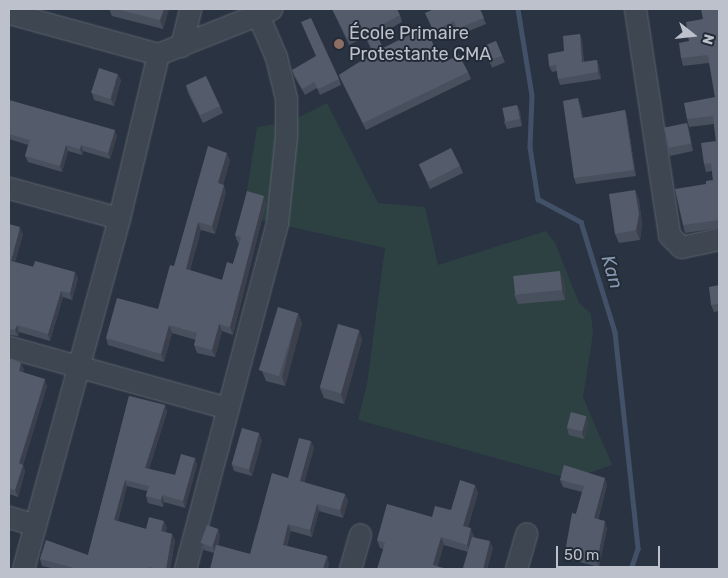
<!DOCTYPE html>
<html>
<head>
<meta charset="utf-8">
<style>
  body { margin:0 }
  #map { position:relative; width:728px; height:578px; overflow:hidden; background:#2a3341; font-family:Rubik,sans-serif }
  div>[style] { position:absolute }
  .green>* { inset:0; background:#2d4143 }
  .stream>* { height:4.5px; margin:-2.25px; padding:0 2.25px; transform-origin:2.25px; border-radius:2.25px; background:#425168 }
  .roads { filter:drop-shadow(0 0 1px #5d646f) drop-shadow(0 0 1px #5d646f) }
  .minor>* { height:21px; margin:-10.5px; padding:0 10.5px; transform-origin:10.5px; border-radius:10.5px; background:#3e4651 }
  .wall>* { inset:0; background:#484f5d; transform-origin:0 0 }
  .shaded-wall>* { inset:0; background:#3b404c }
  .building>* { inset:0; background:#545c6c; transform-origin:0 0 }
  .dots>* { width:14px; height:14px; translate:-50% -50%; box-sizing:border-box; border:2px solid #232b37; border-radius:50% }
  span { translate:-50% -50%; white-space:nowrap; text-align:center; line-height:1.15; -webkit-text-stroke:4px #232b37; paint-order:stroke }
  .poi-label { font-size:18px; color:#bcc1cb }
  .left { translate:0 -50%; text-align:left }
  .water-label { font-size:19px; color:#8697af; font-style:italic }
  .frame { position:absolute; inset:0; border:10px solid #bcc1cb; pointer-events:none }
  .north { position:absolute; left:668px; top:10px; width:50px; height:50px; -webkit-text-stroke:4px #232b37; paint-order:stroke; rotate:106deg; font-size:14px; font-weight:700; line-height:20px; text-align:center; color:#bcc1cb }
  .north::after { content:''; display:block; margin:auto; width:18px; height:22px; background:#bcc1cb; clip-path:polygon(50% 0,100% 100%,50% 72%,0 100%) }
  .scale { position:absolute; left:556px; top:546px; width:104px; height:22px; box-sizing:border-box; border:2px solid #bcc1cb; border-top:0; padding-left:6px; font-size:15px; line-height:18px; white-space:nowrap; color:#bcc1cb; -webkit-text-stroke:4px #232b37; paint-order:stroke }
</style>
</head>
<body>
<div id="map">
  <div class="green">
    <div style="clip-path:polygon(327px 103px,378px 203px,425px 207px,438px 265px,546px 231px,555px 243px,579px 303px,591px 314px,593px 334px,583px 397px,612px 465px,571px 479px,358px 420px,367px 384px,385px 248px,243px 216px,257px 127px,290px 122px)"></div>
  </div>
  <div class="stream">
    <div style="left:518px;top:9px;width:87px;rotate:80.8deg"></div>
    <div style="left:532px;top:95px;width:52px;rotate:92.2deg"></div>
    <div style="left:530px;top:147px;width:53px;rotate:81.3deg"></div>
    <div style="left:538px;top:199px;width:49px;rotate:28.1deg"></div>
    <div style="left:581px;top:222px;width:115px;rotate:72.8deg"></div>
    <div style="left:615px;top:332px;width:218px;rotate:83.9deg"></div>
    <div style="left:638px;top:549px;width:21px;rotate:109deg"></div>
  </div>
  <div class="roads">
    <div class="minor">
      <div style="left:635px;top:9px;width:229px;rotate:81.4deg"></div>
      <div style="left:669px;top:235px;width:17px;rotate:45deg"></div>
      <div style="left:681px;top:247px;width:39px;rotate:-12deg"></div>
      <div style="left:9px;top:13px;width:155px;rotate:15.4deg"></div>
      <div style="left:158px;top:54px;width:122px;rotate:-21.7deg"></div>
      <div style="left:181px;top:46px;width:38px;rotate:-76deg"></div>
      <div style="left:9px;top:188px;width:114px;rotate:15.3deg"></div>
      <div style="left:9px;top:347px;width:227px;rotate:15.6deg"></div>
      <div style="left:9px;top:517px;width:27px;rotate:17deg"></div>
      <div style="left:23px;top:569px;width:364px;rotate:-74.7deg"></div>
      <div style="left:119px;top:218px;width:169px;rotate:-76.6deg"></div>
      <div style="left:185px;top:569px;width:358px;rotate:-75.1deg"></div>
      <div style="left:277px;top:223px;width:87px;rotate:-84.1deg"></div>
      <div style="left:286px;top:136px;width:38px;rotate:-90deg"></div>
      <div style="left:286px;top:98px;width:42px;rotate:-103.7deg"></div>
      <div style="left:276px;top:57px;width:46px;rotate:-113.2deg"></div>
      <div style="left:350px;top:569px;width:36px;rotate:-74deg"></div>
      <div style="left:516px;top:569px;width:37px;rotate:-74deg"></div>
    </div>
  </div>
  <div class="wall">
    <div style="clip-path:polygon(109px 9px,169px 9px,163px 29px,112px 16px)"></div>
    <div style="clip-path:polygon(332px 9px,400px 15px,402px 22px,377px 36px,383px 48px,442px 63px,468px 72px,471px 79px,366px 130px,342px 82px,339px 75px,373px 53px,365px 37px,349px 45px)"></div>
    <div style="clip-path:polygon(480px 9px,486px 24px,459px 35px,456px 27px,436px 37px,425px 13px)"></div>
    <div style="clip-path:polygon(719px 9px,719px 228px,685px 233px,683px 225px,706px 184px,713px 180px,712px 171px,706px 172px,704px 164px,716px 141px,714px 124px,689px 127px,687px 119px,715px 97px,709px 63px,683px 66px,681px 58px,703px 19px)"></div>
    <div style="clip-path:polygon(580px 34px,582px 41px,584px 62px,597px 60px,599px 66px,601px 79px,560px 85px,558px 79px,557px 71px,552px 72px,549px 66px)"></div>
    <div style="left:496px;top:41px;width:23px;height:14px;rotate:67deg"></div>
    <div style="clip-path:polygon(292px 70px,339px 79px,341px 85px,320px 95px,317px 88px,305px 95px,294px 76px)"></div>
    <div style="clip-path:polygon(121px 80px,114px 106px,94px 100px,92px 93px)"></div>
    <div style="clip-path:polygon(186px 86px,220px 106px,223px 113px,203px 123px,188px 93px)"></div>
    <div style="clip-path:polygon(9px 100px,117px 136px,110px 159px,83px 151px,82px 155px,68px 151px,62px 172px,28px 162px,25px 156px,28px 145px,9px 139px)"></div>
    <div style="clip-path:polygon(580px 104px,583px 118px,625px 110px,627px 117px,636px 176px,576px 184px,574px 178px)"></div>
    <div style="clip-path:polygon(517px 105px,520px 112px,522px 126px,507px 129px,504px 122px)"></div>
    <div style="clip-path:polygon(687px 123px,689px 130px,693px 151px,670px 156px,667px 149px)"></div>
    <div style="clip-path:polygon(230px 160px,223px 185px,226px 192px,215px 234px,201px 230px,190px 270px,222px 280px,233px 264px,239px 243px,238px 243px,235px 235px,266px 203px,233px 335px,222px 331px,215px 357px,197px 353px,194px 345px,196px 340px,172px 333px,164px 362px,108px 345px,106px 338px,158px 309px,174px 266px)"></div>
    <div style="clip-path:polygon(419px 165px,460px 166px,463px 173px,430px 189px)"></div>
    <div style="clip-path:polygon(635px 190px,639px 200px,642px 224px,640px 240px,619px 243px,615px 234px)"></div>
    <div style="clip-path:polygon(9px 224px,23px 234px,15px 262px,78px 278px,72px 300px,63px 297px,50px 341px,19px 332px,18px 336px,9px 335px)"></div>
    <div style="clip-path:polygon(564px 281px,565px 300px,518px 304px,514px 294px)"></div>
    <div style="clip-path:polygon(719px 285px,719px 311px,714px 312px,711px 305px)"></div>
    <div style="clip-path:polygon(298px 313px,302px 323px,285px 386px,266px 381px,262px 371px)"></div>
    <div style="clip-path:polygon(359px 330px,362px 340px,344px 404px,324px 398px,320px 388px)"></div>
    <div style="clip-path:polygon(9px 358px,24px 369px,23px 372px,47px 386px,23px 465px,25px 471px,18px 497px,9px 494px)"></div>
    <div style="clip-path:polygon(129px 396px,165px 405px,167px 412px,149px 469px,175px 475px,195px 458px,197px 465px,185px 508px,164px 502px,163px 507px,148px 503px,146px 496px,147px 491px,127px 486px,118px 521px,146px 529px,167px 527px,165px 532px,172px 534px,175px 541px,170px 569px,56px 569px,42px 566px,40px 559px,88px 555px)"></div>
    <div style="clip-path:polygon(588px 423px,584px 439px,569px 435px,567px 428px)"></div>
    <div style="clip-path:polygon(262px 440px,252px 476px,234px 471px,232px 465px)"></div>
    <div style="clip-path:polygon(311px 441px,314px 448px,304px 483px,345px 494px,348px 501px,343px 518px,319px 511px,312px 537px,291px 531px,287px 546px,327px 556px,329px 564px,214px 553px,204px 550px,202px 543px,218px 529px,220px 536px,218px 545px,250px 554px,288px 478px)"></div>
    <div style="clip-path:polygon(560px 480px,607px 485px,598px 520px,607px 528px,599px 567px,567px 559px,565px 552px,582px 492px,563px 487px)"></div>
    <div style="clip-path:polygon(475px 485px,478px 493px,468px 527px,474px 536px,474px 537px,493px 548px,487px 569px,464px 569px,468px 552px,444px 545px,383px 549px,380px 548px,377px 540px,451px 510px)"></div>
  </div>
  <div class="shaded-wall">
    <div style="clip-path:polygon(164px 9px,169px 9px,163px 29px,160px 20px)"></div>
    <div style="clip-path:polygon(580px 34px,582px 41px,584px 68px,582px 62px)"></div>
    <div style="clip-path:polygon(597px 60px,599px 66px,601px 79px,598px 72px)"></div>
    <div style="clip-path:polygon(118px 74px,121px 80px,114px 106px,111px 99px)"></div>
    <div style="clip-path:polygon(578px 98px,580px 104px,584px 124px,582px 118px)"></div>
    <div style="clip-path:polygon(517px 105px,520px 112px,522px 126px,520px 119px)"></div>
    <div style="clip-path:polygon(625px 110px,627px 117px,636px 176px,634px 170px)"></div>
    <div style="clip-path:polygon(687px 123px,689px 130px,693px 151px,691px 144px)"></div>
    <div style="clip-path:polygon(115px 130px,117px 136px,110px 159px,108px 153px)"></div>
    <div style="clip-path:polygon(66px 145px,68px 151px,62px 172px,60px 166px)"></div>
    <div style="clip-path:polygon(81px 145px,83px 151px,82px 155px,80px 149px)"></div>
    <div style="clip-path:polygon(227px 153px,230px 160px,221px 191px,218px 183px)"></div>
    <div style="clip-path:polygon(224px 185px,226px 192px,215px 234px,212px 226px)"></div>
    <div style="clip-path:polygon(635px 190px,639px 200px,642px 224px,640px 240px,636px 230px)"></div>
    <div style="clip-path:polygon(264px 196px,266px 203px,233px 335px,230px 327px)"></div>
    <div style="clip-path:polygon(198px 222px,201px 230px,188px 276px,186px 269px)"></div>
    <div style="clip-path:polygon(20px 227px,23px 234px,13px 268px,11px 261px)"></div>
    <div style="clip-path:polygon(560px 271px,564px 281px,565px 300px,562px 290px)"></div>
    <div style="clip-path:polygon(75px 272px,78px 278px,72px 300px,70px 293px)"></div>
    <div style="clip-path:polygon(61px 291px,63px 297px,50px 341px,48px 334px)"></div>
    <div style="clip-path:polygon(298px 313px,302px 323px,285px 386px,282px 377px)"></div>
    <div style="clip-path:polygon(219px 324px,222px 331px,215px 357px,212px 350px)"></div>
    <div style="clip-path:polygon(17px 325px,19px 332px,18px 336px,15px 330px)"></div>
    <div style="clip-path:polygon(169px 325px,172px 333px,164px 362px,161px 354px)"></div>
    <div style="clip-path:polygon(359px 330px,362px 340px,344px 404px,341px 394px)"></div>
    <div style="clip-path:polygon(21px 363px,24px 369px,21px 378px,19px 371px)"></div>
    <div style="clip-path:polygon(45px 379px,47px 386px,23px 465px,25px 471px,18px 497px,15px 490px,19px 463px)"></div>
    <div style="clip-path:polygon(165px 405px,167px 412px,147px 475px,145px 468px)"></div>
    <div style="clip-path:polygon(586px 416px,588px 423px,584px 439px,582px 432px)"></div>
    <div style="clip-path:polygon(259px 433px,262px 440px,252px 476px,249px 470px)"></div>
    <div style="clip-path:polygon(311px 441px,314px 448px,303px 488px,300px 481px)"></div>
    <div style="clip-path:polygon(195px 458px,197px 465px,185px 508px,183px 501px)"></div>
    <div style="clip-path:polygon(605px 478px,607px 485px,596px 525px,594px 518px)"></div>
    <div style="clip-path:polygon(125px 480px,127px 486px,116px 527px,114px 520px)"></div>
    <div style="clip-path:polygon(475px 485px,478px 493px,466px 534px,463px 526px)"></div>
    <div style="clip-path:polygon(345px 494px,348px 501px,343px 518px,340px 510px)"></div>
    <div style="clip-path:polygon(162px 495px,164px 502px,163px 507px,161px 500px)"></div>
    <div style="clip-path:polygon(317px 504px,319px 511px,312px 537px,310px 530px)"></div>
    <div style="clip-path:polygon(164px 521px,167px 527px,164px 538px,161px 531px)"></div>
    <div style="clip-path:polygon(605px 521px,607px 528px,599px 567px,597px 561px)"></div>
    <div style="clip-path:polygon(288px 524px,291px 531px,285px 552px,283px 545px)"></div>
    <div style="clip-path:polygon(471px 528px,474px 536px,470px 552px,467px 545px)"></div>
    <div style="clip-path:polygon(218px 529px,220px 536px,215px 553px,213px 546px)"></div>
    <div style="clip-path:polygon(172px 534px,175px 541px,170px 569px,166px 569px)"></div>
    <div style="clip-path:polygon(441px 537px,444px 545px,437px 569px,433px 565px)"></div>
    <div style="clip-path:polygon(490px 541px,493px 548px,487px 569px,483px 569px)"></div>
    <div style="clip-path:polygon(327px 556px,329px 564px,328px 569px,323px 569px)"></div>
  </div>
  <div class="building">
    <div style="clip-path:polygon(116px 9px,164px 9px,160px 20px)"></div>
    <div style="clip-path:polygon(332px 9px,397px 9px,400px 15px,374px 29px,383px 48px,425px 27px,442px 63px,459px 55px,468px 72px,363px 123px,339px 75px,374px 53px,363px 30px,347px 38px)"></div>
    <div style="clip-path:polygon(434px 9px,480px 9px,484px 18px,457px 29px,454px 21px,434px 31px,425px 13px)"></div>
    <div style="clip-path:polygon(701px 9px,719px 9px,719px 220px,683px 225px,675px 189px,706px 184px,706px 181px,713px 180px,711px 163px,704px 164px,701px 143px,716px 141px,713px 116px,687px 119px,684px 103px,715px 97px,708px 55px,681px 58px,679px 43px,689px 41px,686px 22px,703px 19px)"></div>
    <div style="clip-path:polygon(311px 18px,339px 79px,318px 89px,314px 82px,302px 89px,292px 70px,316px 56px,301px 22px)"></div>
    <div style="clip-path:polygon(580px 34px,582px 62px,597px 60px,598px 72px,558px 79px,556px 65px,549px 66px,548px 54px,564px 51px,563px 36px)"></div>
    <div style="left:496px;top:41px;width:16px;height:14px;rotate:68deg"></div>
    <div style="left:99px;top:68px;width:20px;height:26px;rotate:18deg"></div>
    <div style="left:206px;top:76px;width:33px;height:22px;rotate:65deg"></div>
    <div style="clip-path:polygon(578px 98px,582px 118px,625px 110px,634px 170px,574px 178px,563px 101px)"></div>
    <div style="clip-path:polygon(9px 100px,115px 130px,108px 153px,81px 145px,80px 149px,66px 145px,60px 166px,25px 156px,30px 140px,9px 134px)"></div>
    <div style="left:517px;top:105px;width:14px;height:15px;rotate:78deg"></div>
    <div style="left:687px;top:123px;width:21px;height:23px;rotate:79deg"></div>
    <div style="clip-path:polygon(208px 146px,227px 153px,218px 183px,224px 185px,212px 226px,198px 222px,186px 269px,222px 280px,227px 262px,233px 264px,241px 237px,235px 235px,247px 191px,264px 196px,230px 327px,219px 324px,212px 350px,194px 345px,197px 333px,169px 325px,161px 354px,106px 338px,117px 298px,158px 309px,170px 265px,174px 266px)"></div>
    <div style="left:451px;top:148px;width:20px;height:36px;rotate:63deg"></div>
    <div style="clip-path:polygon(635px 190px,639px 214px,636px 230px,615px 234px,609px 194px)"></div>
    <div style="clip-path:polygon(9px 224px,20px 227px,11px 261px,33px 267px,35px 261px,75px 272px,70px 293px,61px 291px,48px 334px,17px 325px,15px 330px,9px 329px)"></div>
    <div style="left:560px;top:271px;width:19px;height:47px;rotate:84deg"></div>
    <div style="clip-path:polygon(719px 285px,719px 304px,711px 305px,709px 287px)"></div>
    <div style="left:278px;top:307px;width:21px;height:66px;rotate:17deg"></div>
    <div style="left:338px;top:324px;width:22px;height:66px;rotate:16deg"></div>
    <div style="clip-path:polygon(9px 358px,21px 363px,19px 371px,45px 379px,19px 463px,23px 465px,15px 490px,9px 488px)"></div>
    <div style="clip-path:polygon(129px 396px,165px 405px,145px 468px,175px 475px,181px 454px,195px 458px,183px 501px,162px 495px,161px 500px,146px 496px,149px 486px,125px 480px,114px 520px,146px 529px,149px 517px,164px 521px,161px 531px,172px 534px,166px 569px,158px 569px,150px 567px,149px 569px,78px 569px,40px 559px,46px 540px,88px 555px)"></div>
    <div style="left:571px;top:412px;width:16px;height:16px;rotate:15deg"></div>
    <div style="left:242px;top:428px;width:18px;height:38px;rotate:16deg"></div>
    <div style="clip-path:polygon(299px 438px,311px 441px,300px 481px,345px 494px,340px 510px,317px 504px,310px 530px,288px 524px,283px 545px,327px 556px,323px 569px,210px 569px,216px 545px,250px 554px,272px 473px,288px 478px)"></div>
    <div style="clip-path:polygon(564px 465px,605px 478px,594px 518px,605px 521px,597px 561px,565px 552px,572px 513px,576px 514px,584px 486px,560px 480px)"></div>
    <div style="clip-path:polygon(460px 480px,475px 485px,463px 526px,471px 528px,467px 545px,441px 537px,433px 565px,447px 569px,377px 569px,385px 543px,377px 540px,387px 504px,432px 517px,435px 506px,451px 510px)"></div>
    <div style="left:207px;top:525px;width:12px;height:19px;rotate:20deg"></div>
    <div style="clip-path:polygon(472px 537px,490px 541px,483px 569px,467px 569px,463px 568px)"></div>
  </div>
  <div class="dots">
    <div style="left:339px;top:44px;background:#8d6e63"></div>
  </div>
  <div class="poi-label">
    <span class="left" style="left:349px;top:44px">École Primaire<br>Protestante CMA</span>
  </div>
  <div class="water-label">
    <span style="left:612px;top:272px;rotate:73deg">Kan</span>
  </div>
  <div class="frame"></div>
  <div class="north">N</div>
  <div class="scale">50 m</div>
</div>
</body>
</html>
